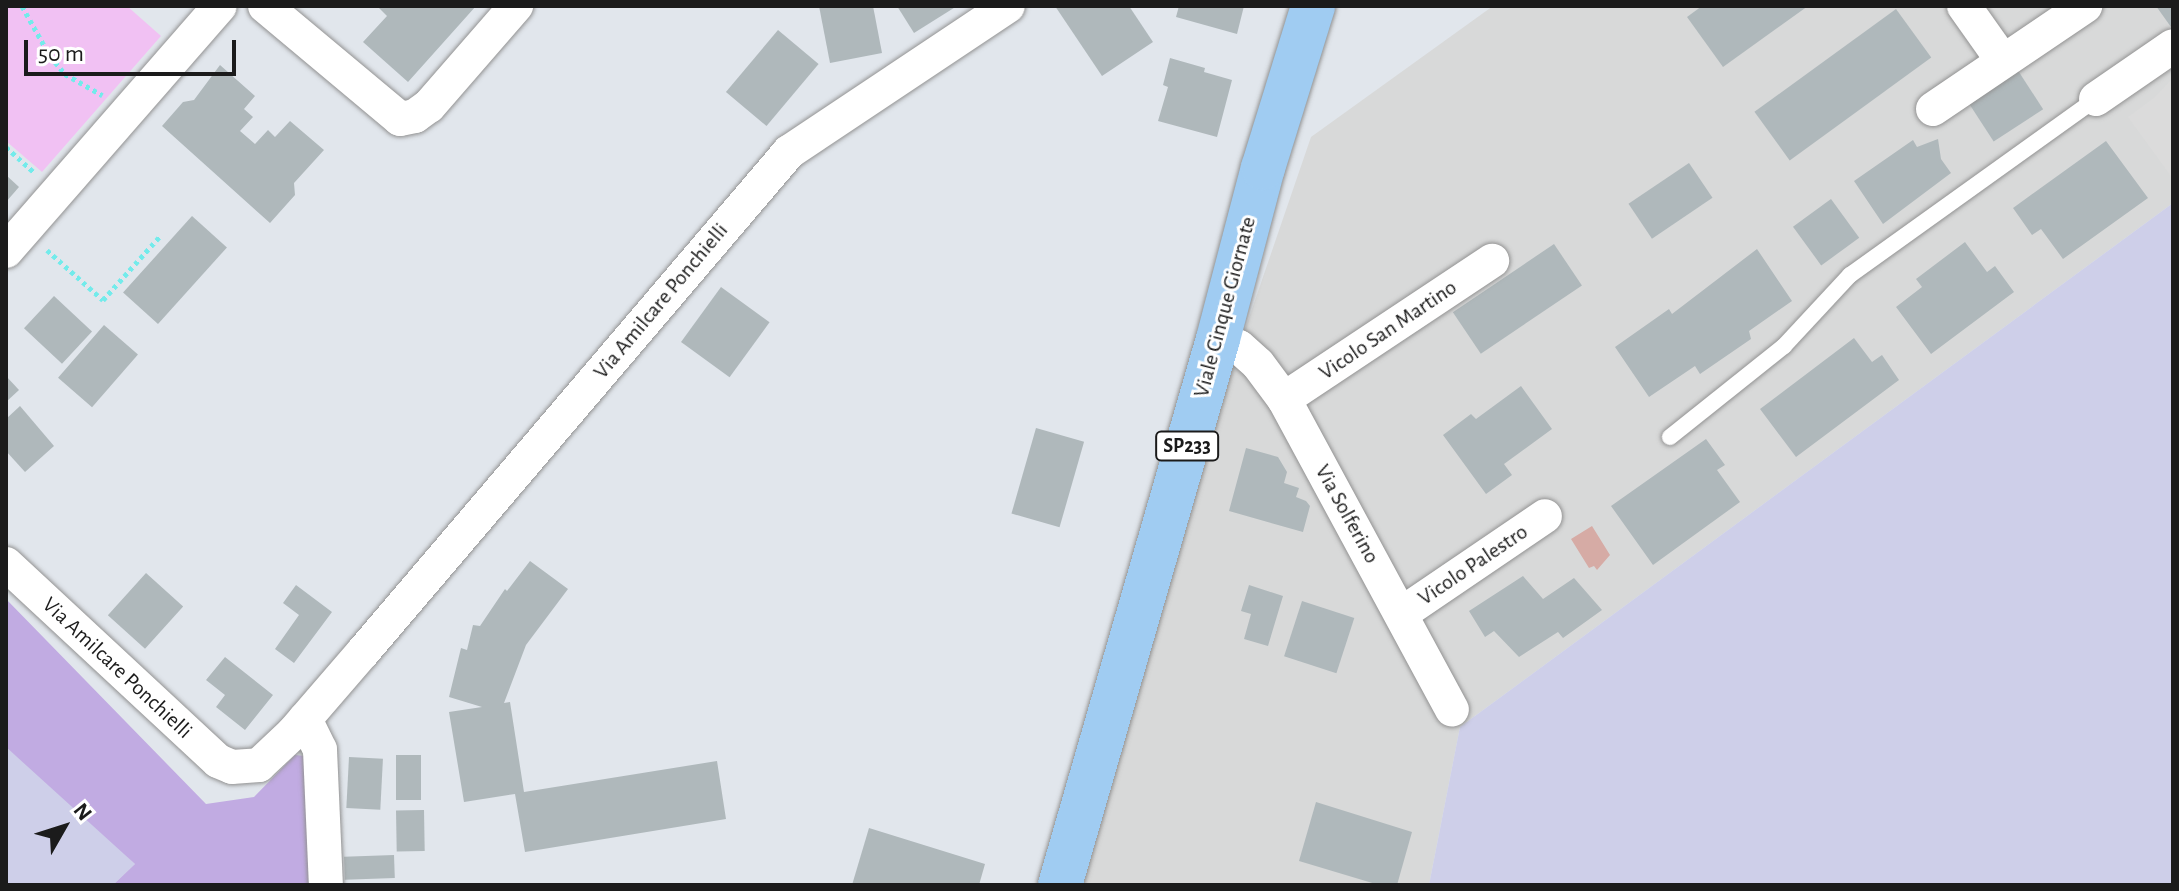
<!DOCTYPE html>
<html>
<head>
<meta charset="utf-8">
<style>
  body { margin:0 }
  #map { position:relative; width:2179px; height:891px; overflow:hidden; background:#e1e6ec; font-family:"Alegreya Sans",sans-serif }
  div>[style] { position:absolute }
  .residential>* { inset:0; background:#d8d9d9 }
  .farmland>* { inset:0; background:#cecfe9 }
  .grass>* { inset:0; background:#c1abe2 }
  .park>* { inset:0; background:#f1c1f3 }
  .parking>* { inset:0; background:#dbdbdb }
  .water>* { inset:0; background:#d6aba5 }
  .building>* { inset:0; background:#afb8bb; transform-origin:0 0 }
  .path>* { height:5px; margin-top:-2.5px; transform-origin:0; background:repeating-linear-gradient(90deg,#73ebeb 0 4px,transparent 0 8px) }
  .roads { filter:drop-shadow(0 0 2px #929292) drop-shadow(0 0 2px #929292) }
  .lane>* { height:16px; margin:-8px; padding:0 8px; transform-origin:8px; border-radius:8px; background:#fff }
  .street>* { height:34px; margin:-17px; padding:0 17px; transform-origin:17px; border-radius:17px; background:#fff }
  .primary>* { height:44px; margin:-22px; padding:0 22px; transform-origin:22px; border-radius:22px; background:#a0ccf2 }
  span { translate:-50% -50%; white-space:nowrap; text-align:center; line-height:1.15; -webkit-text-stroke:6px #fff; paint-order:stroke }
  .shield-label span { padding:2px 6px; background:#fff; border:2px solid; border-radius:6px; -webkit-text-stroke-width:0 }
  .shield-label { font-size:20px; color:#1b1b1b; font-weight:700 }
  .street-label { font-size:22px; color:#1b1b1b }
  .frame { position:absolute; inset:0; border:8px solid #1b1b1b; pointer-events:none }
  .north { position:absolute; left:24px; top:787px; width:80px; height:80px; -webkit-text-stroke:6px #fff; paint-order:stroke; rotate:51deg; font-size:22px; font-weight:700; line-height:32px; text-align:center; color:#1b1b1b }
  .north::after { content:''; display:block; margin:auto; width:28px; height:36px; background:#1b1b1b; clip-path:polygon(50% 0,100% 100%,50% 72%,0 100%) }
  .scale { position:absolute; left:24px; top:40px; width:212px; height:36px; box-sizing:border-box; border:4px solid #1b1b1b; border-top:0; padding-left:10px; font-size:24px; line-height:28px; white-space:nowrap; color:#1b1b1b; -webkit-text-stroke:6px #fff; paint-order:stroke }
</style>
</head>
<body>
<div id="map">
  <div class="residential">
    <div style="clip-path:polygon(1493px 6px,2173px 6px,2173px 203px,1460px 727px,1429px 885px,1077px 885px,1239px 347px,1311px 137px)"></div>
  </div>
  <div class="farmland">
    <div style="clip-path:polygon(2173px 203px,2173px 885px,1429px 885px,1460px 727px)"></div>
    <div style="clip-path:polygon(6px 747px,80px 811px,135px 864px,113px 885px,6px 885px)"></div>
  </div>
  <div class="grass">
    <div style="clip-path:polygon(6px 599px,206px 804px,254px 797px,295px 755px,315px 757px,323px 885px,113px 885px,135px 864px,6px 747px)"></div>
  </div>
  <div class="park">
    <div style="clip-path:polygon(6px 6px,127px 6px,161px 36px,42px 172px,6px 141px)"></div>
  </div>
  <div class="parking">
    <div style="clip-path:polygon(2173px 78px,2173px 179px,2128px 117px,2154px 98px)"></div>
  </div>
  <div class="water">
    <div style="clip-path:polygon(1592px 526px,1610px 555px,1597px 570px,1594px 566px,1589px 568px,1571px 539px)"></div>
  </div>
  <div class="building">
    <div style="clip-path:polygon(381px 6px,476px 6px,408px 82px,363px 42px,387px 16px,379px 8px)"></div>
    <div style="clip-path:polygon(819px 6px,873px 6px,882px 53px,830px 63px)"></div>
    <div style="clip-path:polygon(897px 6px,957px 6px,914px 33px)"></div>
    <div style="clip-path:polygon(1055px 6px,1129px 6px,1153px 42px,1102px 76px)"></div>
    <div style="clip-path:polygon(1179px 6px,1244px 6px,1237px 34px,1176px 17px)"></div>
    <div style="clip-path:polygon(1702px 6px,1808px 6px,1723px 67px,1687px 17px)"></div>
    <div style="clip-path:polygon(2156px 6px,2173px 6px,2173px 25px,2171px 27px)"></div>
    <div style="left:1896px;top:9px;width:60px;height:175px;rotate:54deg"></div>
    <div style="left:778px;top:30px;width:53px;height:81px;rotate:40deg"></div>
    <div style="clip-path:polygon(1170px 58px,1205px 68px,1204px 72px,1232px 80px,1217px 137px,1158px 121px,1168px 87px,1163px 85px)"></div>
    <div style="clip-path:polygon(220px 65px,255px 96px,244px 109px,253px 117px,240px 131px,255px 144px,268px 130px,275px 137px,290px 121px,324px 150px,294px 183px,295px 195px,270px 223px,162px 126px,183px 102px,194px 100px)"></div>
    <div style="left:2017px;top:69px;width:48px;height:59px;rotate:57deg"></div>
    <div style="clip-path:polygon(1938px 139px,1941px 159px,1951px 173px,1883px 224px,1854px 181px,1913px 140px,1917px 147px)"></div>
    <div style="clip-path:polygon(2106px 141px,2148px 198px,2063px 259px,2041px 229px,2032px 235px,2013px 208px)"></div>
    <div style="left:1689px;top:163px;width:42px;height:73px;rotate:56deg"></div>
    <div style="clip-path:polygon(6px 175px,19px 187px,6px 202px)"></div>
    <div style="left:1831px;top:199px;width:48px;height:47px;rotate:54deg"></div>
    <div style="left:192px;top:216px;width:47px;height:103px;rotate:42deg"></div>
    <div style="clip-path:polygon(1965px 242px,1987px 272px,1995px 266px,2014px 292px,1931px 354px,1896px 307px,1922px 287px,1916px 279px)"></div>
    <div style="left:1554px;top:244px;width:50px;height:122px;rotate:56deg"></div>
    <div style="clip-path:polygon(1757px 249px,1792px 301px,1749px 331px,1751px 339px,1700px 374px,1695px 366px,1649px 397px,1615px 347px,1669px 309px,1672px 314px)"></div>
    <div style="left:721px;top:287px;width:60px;height:68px;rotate:36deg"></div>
    <div style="left:54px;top:296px;width:52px;height:44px;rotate:43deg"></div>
    <div style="left:104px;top:325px;width:45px;height:70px;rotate:41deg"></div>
    <div style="clip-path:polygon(1854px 338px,1872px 362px,1882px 355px,1899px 380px,1796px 457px,1760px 409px)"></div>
    <div style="clip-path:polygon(6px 376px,19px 390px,6px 402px)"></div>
    <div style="clip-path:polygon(1521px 386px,1552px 429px,1504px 464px,1512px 475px,1486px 494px,1443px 435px,1471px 414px,1476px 419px)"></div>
    <div style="clip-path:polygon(20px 406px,54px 446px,25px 472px,6px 451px,6px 419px)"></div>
    <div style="left:1036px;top:428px;width:50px;height:89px;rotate:16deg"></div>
    <div style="clip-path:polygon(1706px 439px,1725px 465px,1717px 470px,1740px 502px,1653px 565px,1611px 506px)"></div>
    <div style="clip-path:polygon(1246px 448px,1278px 457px,1287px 472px,1284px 483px,1299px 488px,1296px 497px,1306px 501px,1310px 506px,1303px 532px,1229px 511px)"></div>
    <div style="clip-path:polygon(530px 561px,568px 589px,526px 645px,504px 703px,510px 702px,524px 792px,717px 761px,726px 819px,525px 852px,515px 794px,464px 802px,449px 712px,482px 707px,449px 697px,461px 648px,467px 650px,473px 625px,480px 626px,505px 589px,507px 591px)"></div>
    <div style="left:146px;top:573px;width:50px;height:57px;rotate:42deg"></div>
    <div style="clip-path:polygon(1523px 576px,1543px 599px,1574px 578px,1602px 610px,1563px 638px,1558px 632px,1519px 657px,1494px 631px,1485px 637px,1469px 611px)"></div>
    <div style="clip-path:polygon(296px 585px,332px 612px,294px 663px,275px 649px,299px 615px,283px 603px)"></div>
    <div style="clip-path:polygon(1249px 585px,1283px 596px,1268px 646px,1244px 639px,1251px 614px,1241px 611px)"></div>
    <div style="left:1302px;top:601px;width:55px;height:58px;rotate:18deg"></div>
    <div style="clip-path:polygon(225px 657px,273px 695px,245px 730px,216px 707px,225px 695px,206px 680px)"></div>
    <div style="left:396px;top:755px;width:25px;height:45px"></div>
    <div style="left:349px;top:757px;width:34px;height:51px;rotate:3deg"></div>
    <div style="clip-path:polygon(1316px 802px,1412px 832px,1397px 885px,1379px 885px,1299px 861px)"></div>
    <div style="left:424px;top:810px;width:41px;height:28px;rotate:89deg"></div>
    <div style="clip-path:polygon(869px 828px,985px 864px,979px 885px,852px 885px)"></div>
    <div style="left:394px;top:855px;width:23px;height:50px;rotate:88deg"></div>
  </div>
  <div class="path">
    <div style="left:22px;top:6px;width:57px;rotate:60.8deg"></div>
    <div style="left:50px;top:56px;width:23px;rotate:50deg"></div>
    <div style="left:65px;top:74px;width:43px;rotate:29.6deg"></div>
    <div style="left:6px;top:147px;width:39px;rotate:42deg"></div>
    <div style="left:47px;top:250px;width:75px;rotate:41.8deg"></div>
    <div style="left:103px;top:300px;width:86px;rotate:-48.3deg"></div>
  </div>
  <div class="roads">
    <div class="lane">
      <div style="left:1670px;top:437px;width:146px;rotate:-38.6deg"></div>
      <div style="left:1784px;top:346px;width:97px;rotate:-47.1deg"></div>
      <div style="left:1850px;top:275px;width:302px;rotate:-35.6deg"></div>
    </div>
    <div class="street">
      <div style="left:265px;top:6px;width:176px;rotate:39.9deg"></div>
      <div style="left:400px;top:119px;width:15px;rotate:-11deg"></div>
      <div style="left:415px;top:116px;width:17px;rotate:-36deg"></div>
      <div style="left:429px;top:106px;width:133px;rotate:-49deg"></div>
      <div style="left:1964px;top:6px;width:67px;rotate:54.7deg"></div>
      <div style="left:2096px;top:99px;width:93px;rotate:-34.5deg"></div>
      <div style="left:1933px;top:109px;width:184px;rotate:-34.1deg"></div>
      <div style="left:6px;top:251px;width:325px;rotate:-48.9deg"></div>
      <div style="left:1218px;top:339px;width:22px;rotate:21deg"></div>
      <div style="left:1239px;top:347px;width:25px;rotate:42deg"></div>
      <div style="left:1258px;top:364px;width:44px;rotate:53.4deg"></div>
      <div style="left:1284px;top:399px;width:353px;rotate:61.6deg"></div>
      <div style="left:1284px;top:399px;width:250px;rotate:-33.6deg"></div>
      <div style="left:6px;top:564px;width:289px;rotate:42.9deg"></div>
      <div style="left:218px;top:761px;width:15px;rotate:23deg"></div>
      <div style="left:232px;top:767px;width:27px;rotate:-4deg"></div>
      <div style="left:259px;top:765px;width:47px;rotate:-43.3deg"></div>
      <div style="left:293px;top:733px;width:107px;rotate:-49.2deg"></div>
      <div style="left:363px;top:652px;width:657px;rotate:-49.57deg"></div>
      <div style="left:789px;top:152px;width:263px;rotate:-33.7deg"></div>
      <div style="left:1401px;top:614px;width:174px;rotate:-34.2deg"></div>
      <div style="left:305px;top:719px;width:34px;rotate:64deg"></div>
      <div style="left:320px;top:750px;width:135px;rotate:87.5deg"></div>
    </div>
    <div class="primary">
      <div style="left:1060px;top:885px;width:568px;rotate:-73.86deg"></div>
      <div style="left:1218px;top:339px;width:177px;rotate:-75.3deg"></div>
      <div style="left:1263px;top:168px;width:170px;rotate:-72.8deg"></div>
    </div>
  </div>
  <div class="shield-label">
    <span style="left:1187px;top:446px">SP233</span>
  </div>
  <div class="street-label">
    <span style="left:661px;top:301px;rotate:-50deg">Via Amilcare Ponchielli</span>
    <span style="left:1225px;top:307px;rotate:-75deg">Viale Cinque Giornate</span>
    <span style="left:1388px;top:330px;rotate:-34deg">Vicolo San Martino</span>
    <span style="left:1347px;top:514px;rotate:61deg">Via Solferino</span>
    <span style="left:1473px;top:565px;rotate:-34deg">Vicolo Palestro</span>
    <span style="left:117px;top:668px;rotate:43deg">Via Amilcare Ponchielli</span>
  </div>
  <div class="frame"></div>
  <div class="north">N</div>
  <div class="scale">50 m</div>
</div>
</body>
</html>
